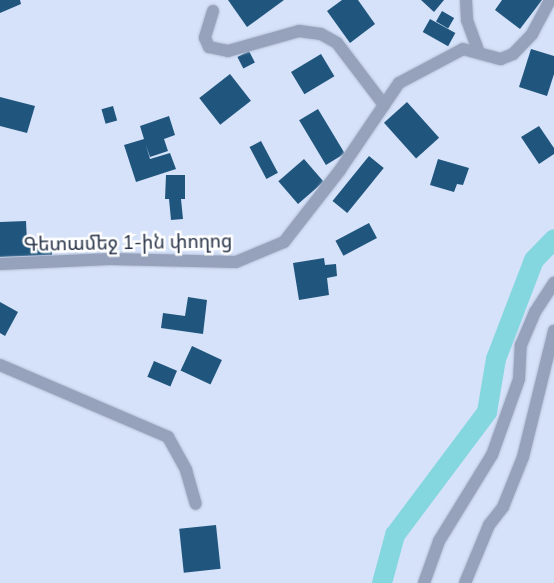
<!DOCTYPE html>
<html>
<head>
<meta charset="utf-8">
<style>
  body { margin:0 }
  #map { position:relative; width:554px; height:583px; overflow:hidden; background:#d6e2f9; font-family:Mulish,"Noto Sans Armenian",sans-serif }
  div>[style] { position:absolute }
  .canal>* { height:20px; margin:-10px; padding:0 10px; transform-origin:10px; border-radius:10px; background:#85d7df }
  .building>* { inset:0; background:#20567e; transform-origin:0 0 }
  .roads { filter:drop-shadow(0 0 1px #b3bfd6) drop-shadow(0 0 1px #b3bfd6) }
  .minor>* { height:12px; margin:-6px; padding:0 6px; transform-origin:6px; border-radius:6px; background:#96a2bb }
  .tertiary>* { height:12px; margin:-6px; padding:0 6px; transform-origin:6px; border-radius:6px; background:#96a2bb }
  span { translate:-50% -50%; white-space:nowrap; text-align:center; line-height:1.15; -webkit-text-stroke:5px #fff; paint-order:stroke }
  .street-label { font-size:19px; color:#283349 }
</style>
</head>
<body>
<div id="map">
  <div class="canal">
    <div style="left:382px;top:583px;width:50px;rotate:-74.8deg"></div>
    <div style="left:395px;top:535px;width:154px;rotate:-53.2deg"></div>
    <div style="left:487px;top:412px;width:54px;rotate:-80.4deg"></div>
    <div style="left:496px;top:359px;width:106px;rotate:-69deg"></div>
    <div style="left:534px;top:260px;width:29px;rotate:-46deg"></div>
  </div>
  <div class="building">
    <div style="clip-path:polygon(0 0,20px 0,21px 4px,0 13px)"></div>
    <div style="clip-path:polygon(228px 0,284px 0,247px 27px)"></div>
    <div style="clip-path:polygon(342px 0,358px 0,375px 24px,350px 43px,327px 11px)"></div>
    <div style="clip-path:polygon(421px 0,444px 0,434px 12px)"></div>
    <div style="clip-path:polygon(502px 0,542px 0,520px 29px,495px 10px)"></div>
    <div style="left:442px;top:11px;width:14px;height:12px;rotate:30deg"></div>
    <div style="left:430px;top:19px;width:29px;height:15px;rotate:29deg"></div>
    <div style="clip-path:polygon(531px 49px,554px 56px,554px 74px,547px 96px,519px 87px)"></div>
    <div style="left:249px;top:51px;width:13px;height:13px;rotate:63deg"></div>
    <div style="left:321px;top:54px;width:26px;height:35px;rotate:59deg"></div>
    <div style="left:230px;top:74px;width:34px;height:39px;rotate:52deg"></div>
    <div style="clip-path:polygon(0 97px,35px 106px,27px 133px,0 126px)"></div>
    <div style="left:407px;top:102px;width:48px;height:31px;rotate:48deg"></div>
    <div style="left:113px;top:106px;width:15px;height:12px;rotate:74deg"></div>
    <div style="left:318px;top:109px;width:52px;height:22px;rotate:59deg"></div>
    <div style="clip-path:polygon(169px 116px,175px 135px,164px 139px,168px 151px,150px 157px,146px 145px,150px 159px,170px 153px,176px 169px,136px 182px,124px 145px,144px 139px,140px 126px)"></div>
    <div style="clip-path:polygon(539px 126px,554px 148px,554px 154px,539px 164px,521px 137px)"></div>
    <div style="left:261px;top:141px;width:36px;height:13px;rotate:62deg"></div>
    <div style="left:369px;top:156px;width:19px;height:58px;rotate:39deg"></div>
    <div style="left:304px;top:159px;width:30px;height:34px;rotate:49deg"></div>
    <div style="clip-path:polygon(438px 159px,469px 168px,463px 185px,457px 184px,454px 192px,430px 185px)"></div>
    <div style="clip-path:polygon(166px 175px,185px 175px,185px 199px,181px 199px,183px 219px,171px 220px,169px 199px,165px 199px)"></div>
    <div style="clip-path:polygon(26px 221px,27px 242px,51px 241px,52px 255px,0 257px,0 222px)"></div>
    <div style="left:369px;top:223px;width:17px;height:38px;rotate:62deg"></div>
    <div style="clip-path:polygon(324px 258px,325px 265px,336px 264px,337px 276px,327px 278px,329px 295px,299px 300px,293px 263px)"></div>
    <div style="clip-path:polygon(188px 297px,207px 300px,203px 334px,161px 328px,163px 313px,185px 316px)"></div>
    <div style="clip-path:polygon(0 302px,18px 312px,5px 336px,0 333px)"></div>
    <div style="left:192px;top:346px;width:33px;height:27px;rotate:25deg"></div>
    <div style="left:154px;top:361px;width:25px;height:17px;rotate:23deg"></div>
    <div style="left:216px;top:525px;width:44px;height:37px;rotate:84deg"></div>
  </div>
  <div class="roads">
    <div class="minor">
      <div style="left:466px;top:0;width:20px;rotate:87deg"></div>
      <div style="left:467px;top:20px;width:32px;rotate:70deg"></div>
      <div style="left:213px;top:11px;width:28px;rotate:107deg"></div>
      <div style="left:205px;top:38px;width:10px;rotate:66deg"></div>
      <div style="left:209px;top:47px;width:19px;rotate:12deg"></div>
      <div style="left:228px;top:51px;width:74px;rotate:-15.7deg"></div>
      <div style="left:299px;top:31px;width:22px;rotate:8deg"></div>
      <div style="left:321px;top:34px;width:18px;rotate:29deg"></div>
      <div style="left:337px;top:43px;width:78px;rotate:52.8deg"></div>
      <div style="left:0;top:365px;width:183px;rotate:23.2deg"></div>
      <div style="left:168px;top:437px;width:38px;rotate:61deg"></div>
      <div style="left:186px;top:470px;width:35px;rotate:74deg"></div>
      <div style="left:424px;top:583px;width:45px;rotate:-70.3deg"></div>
      <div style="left:439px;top:541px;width:101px;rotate:-58.4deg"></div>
      <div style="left:492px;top:455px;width:81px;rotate:-70.4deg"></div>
      <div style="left:519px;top:379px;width:34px;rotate:-87deg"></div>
      <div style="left:521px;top:345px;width:36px;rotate:-67deg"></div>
      <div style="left:535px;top:312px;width:35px;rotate:-57deg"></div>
    </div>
    <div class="tertiary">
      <div style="left:0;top:264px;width:110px;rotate:-2.6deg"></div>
      <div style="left:110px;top:259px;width:126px;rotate:1.4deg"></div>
      <div style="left:236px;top:262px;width:52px;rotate:-22.6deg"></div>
      <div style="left:284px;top:242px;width:91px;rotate:-52.1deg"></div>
      <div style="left:340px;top:170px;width:105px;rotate:-55.9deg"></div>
      <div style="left:399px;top:83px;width:72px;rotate:-28deg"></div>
      <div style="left:463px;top:49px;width:39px;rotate:15deg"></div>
      <div style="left:501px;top:59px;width:13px;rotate:-23deg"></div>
      <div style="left:513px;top:54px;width:28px;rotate:-46deg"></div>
      <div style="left:532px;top:34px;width:38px;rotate:-62deg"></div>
      <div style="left:465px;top:583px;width:63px;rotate:-67.5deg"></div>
      <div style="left:489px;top:525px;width:23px;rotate:-52deg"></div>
      <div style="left:503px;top:507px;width:54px;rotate:-68.2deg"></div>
      <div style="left:523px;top:457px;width:130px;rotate:-76.2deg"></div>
    </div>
  </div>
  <div class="street-label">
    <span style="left:128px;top:243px;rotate:-1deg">Գետամեջ 1-ին փողոց</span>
  </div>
</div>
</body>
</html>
